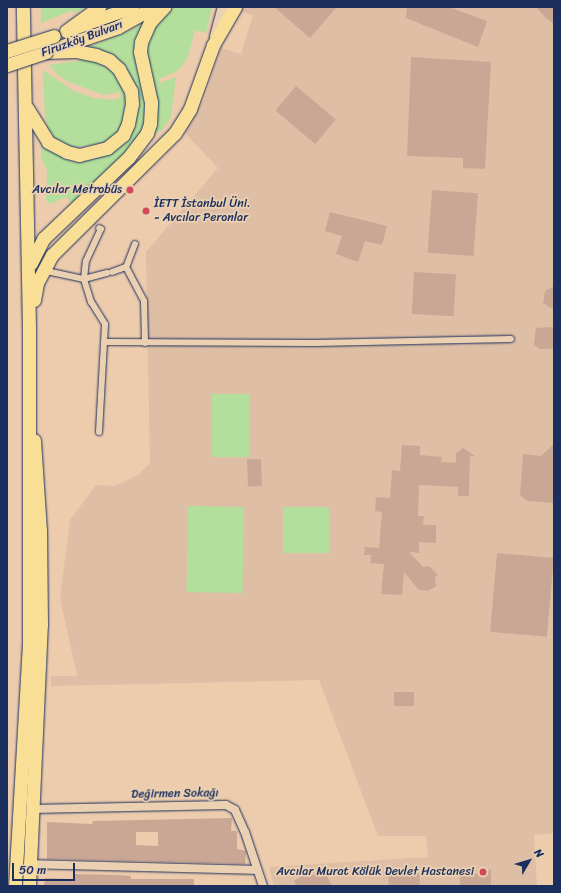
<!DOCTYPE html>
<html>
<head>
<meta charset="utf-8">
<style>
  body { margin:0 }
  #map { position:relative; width:561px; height:893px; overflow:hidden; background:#edccad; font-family:Sriracha,sans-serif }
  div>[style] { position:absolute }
  .built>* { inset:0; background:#debea5 }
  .green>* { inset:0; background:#b3de9b; transform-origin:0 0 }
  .building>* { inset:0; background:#caa795; transform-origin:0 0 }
  .roads { filter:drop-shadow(0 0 1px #1b2f5e) drop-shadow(0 0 1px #1b2f5e) }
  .pedestrian>* { height:6px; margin:-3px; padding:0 3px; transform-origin:3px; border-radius:3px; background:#ebd1b2 }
  .minor>* { height:8px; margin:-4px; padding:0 4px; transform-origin:4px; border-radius:4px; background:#ebd1b2 }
  .secondary>* { height:11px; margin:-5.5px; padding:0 5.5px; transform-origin:5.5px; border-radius:5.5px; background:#ebd1b2 }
  .primary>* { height:13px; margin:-6.5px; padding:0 6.5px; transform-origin:6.5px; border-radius:6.5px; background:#f9df96 }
  .trunk>* { height:13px; margin:-6.5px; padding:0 6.5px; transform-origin:6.5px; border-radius:6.5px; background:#f9df96 }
  .bridges { filter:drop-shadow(0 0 1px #1b2f5e) drop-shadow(0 0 1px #1b2f5e) }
  .primary-bridge>* { height:13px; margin:-6.5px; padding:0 6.5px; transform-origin:6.5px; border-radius:6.5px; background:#f9df96 }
  .dots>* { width:11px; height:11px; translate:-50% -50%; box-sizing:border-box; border:2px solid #ebd1b2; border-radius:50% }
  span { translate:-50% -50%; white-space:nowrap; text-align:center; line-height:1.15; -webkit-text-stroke:3.5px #ebd1b2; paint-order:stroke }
  .street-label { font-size:12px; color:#1b2f5e }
  .poi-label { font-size:12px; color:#1b2f5e }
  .right { translate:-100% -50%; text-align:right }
  .left { translate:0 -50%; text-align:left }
  .frame { position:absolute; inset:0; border:8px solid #1b2f5e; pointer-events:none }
  .north { position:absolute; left:509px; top:841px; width:40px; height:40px; -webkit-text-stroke:3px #ebd1b2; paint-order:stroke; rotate:52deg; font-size:11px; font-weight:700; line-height:16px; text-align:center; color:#1b2f5e }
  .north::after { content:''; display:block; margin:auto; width:14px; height:18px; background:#1b2f5e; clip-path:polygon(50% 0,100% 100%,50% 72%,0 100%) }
  .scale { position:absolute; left:12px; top:863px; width:63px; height:18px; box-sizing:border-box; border:2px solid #1b2f5e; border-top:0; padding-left:5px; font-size:12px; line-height:14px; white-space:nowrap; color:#1b2f5e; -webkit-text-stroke:3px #ebd1b2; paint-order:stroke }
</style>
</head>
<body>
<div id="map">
  <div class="built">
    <div style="clip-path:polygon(242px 7px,554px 7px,554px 833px,534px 835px,537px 886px,274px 886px,269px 867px,428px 857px,426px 836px,378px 836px,319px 680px,51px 686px,51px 676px,77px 676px,60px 598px,70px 520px,96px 485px,115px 486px,138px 475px,150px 463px,146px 252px,218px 168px,185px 133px,204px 100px,221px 48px,241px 54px,253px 15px,240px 11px)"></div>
  </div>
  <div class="green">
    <div style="clip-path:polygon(41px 7px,87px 7px,74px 14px,73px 10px,41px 23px)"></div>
    <div style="clip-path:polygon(172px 7px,212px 7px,206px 33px,195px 30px,187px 60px,177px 71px,159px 79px,160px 83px,176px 77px,171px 117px,162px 130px,152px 135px,146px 67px,147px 35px,158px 18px)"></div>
    <div style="clip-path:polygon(143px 23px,135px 56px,144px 93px,146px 122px,135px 143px,72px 203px,66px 197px,50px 204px,46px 200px,47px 169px,42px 160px,41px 144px,72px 162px,82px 162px,104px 155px,133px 127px,137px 106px,134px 85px,88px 47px,125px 33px)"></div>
    <div style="clip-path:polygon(79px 58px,94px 60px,114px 73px,122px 84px,126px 98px,123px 121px,117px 133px,107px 142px,73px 148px,52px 139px,49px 131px,45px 118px,43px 70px,72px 90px,93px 98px,114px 100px,121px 97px,120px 92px,104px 95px,69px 82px,58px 75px,49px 65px,79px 61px)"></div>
    <div style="left:212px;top:394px;width:37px;height:63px"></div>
    <div style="left:188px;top:506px;width:56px;height:86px;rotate:1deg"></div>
    <div style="left:283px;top:507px;width:46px;height:46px"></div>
  </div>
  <div class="building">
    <div style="clip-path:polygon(274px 7px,337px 7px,310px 38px)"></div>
    <div style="clip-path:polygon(407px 7px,449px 7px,487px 21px,478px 47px,406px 18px)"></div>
    <div style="clip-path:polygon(536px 7px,554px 7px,554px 24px,546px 18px)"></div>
    <div style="clip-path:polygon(411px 57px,491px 62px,485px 169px,463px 168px,463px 158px,407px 156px)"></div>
    <div style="left:296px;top:86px;width:52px;height:32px;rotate:40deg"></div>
    <div style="left:432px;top:190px;width:46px;height:63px;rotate:4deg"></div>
    <div style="clip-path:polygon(330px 212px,387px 226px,382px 245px,365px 241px,358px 262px,336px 254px,342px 236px,325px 231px)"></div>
    <div style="left:414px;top:272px;width:42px;height:42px;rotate:3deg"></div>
    <div style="clip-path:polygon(554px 286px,554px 310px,543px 303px,545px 291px)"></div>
    <div style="clip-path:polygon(554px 327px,554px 349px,540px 349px,534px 345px,536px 328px)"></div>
    <div style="clip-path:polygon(554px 444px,554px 503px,527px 501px,520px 495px,523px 454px,541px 456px)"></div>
    <div style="clip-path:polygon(402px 445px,420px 446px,420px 455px,442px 457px,441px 462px,456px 463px,456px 453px,463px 448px,475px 456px,470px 456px,469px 496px,458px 496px,458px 487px,419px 485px,418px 516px,424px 516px,423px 525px,436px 525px,436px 543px,419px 542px,419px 553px,409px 552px,423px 567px,429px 566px,438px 575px,435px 577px,436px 586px,428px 591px,419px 590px,404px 572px,402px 595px,381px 594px,384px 564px,370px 563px,371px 555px,364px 555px,365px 547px,379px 548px,382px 512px,375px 511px,376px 497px,390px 498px,392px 470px,400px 471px)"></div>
    <div style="left:261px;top:459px;width:27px;height:14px;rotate:88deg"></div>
    <div style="left:497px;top:553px;width:57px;height:79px;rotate:5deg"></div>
    <div style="left:394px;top:692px;width:20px;height:14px"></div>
    <div style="clip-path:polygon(evenodd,232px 818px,231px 831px,237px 831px,237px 849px,246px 851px,245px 864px,47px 859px,47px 822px,92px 824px,93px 821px,232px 818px,136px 832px,158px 832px,158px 846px,136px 845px,136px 832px)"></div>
    <div style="clip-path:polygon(482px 870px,491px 870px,491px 886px,460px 886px,460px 874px,482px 874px)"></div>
    <div style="clip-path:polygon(325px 872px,332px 886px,297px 886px,294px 881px,308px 873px,309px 876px)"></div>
    <div style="clip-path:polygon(419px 873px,420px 886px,389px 886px,388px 876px)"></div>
    <div style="clip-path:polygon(75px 874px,118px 875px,131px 876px,131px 879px,194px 879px,194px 886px,44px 886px,45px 878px,75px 879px)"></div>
  </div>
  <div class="roads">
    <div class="pedestrian">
      <div style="left:135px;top:244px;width:25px;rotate:111deg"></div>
      <div style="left:126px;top:267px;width:38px;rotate:62deg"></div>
      <div style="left:144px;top:301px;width:42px;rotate:88.6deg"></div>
      <div style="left:51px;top:272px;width:34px;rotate:12deg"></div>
      <div style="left:84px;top:279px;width:24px;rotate:-15deg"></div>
      <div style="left:112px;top:272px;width:15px;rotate:-20deg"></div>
      <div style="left:105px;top:342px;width:210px;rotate:0.3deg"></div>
      <div style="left:315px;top:343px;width:196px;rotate:-1.2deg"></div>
      <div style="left:99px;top:432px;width:108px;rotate:-86.8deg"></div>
      <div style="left:105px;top:324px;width:26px;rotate:-122deg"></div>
      <div style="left:91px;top:302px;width:24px;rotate:-107deg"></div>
      <div style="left:84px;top:279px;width:18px;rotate:-84deg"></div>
      <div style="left:86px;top:261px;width:35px;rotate:-65deg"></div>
      <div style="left:101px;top:229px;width:2px;rotate:-153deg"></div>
    </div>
    <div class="minor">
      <div style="left:32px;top:809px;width:194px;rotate:-1.2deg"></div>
      <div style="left:226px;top:805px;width:10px;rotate:29deg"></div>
      <div style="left:235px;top:810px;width:24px;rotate:66deg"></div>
      <div style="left:245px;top:832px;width:57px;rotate:71.6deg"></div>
      <div style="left:29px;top:864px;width:228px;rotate:1.5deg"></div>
    </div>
    <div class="secondary">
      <div style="left:215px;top:36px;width:30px;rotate:-75deg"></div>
    </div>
    <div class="primary">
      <div style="left:71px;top:29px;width:65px;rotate:-19.8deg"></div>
      <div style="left:51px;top:50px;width:71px;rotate:-18.9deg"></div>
      <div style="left:118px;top:27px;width:41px;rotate:-29.1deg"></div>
      <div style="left:29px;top:886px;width:261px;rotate:-87.4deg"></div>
      <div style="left:41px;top:625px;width:94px;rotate:-90.6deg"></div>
      <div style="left:40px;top:531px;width:91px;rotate:-93.8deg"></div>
    </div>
    <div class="trunk">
      <div style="left:66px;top:31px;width:41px;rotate:-36deg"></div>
      <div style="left:27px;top:108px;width:40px;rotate:58deg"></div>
      <div style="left:48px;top:142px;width:21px;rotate:28deg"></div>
      <div style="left:67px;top:152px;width:12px;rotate:14deg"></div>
      <div style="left:79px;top:155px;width:29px;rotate:-14deg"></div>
      <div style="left:107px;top:148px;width:21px;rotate:-39deg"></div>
      <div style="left:123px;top:135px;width:12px;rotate:-66deg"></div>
      <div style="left:128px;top:124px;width:20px;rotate:-79deg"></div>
      <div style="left:132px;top:104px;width:13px;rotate:-94deg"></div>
      <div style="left:131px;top:91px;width:25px;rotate:-119deg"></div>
      <div style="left:119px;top:69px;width:13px;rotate:-138deg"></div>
      <div style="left:109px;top:60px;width:14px;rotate:-159deg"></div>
      <div style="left:96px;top:55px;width:21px;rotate:-169deg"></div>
      <div style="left:75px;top:51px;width:29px;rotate:178deg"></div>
      <div style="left:31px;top:263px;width:28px;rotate:-63deg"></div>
      <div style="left:44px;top:238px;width:117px;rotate:-43.6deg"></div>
      <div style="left:129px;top:157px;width:30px;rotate:-53deg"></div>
      <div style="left:147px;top:133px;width:9px;rotate:-72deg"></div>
      <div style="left:150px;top:124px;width:22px;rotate:-87deg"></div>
      <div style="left:151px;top:102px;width:51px;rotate:-102.4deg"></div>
      <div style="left:140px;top:52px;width:10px;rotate:-84deg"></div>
      <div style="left:141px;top:42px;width:22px;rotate:-66deg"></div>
      <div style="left:150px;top:22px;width:21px;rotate:-47deg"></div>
      <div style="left:34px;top:300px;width:17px;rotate:-80deg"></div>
      <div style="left:37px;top:283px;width:32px;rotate:-62deg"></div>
      <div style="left:52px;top:255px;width:173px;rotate:-44.8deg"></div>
      <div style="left:175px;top:133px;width:28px;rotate:-58deg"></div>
      <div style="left:190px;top:109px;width:68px;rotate:-70.2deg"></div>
      <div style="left:213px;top:45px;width:44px;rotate:-59.9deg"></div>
      <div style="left:15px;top:886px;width:242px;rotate:-86.7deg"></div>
      <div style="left:29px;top:644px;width:316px;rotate:-90deg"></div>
      <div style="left:29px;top:328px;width:321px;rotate:-91.1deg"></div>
    </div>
  </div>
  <div class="bridges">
    <div class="primary-bridge">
      <div style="left:7px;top:51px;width:49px;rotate:-17.7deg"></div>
      <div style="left:7px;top:65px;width:41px;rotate:-18.4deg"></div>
    </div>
  </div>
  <div class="dots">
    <div style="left:130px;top:190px;background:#d1495b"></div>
    <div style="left:146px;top:211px;background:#d1495b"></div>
    <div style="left:483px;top:872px;background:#d1495b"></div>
  </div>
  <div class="street-label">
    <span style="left:82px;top:39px;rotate:-20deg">Firuzköy Bulvarı</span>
    <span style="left:175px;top:794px;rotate:-1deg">Değirmen Sokağı</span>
  </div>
  <div class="poi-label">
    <span class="right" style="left:122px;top:190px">Avcılar Metrobüs</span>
    <span class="left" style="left:154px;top:211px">İETT İstanbul Üni.<br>- Avcılar Peronlar</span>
    <span class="right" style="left:474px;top:872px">Avcılar Murat Kölük Devlet Hastanesi</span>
  </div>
  <div class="frame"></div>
  <div class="north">N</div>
  <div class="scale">50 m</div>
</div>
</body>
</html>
